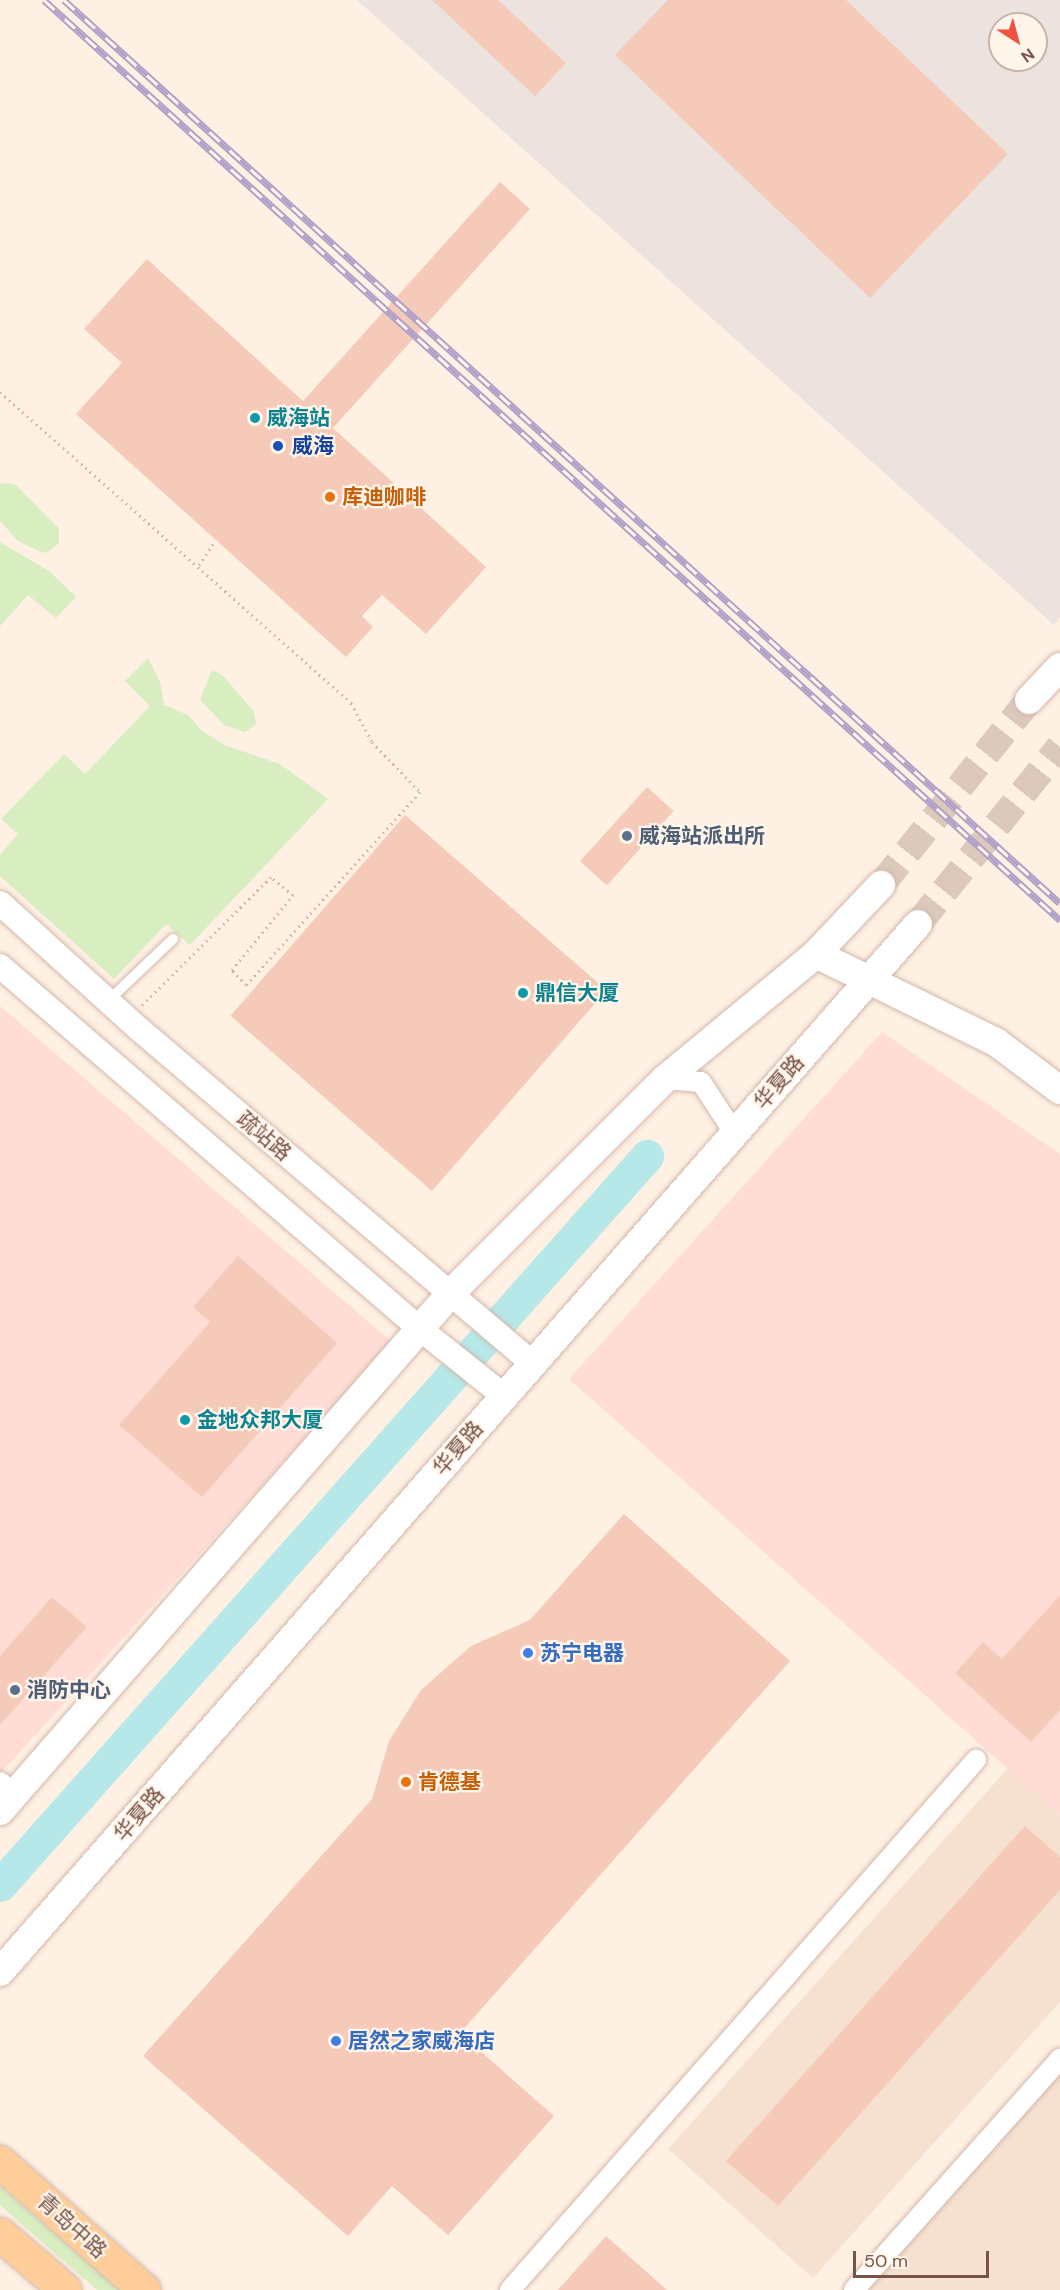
<!DOCTYPE html>
<html>
<head>
<meta charset="utf-8">
<style>
  body { margin:0 }
  #map { position:relative; width:1060px; height:2290px; overflow:hidden; background:#fef0e3; font-family:"DM Sans","Noto Sans SC",sans-serif }
  div>[style] { position:absolute }
  .residential>* { inset:0; background:#f6e1d1 }
  .commercial>* { inset:0; background:#ffddd6 }
  .industrial>* { inset:0; background:#ede3de }
  .green>* { inset:0; background:#d8edc0 }
  .river>* { height:33px; margin:-16.5px; padding:0 16.5px; transform-origin:16.5px; border-radius:16.5px; background:#b6e8e9 }
  .building>* { inset:0; background:#f5cab9; transform-origin:0 0 }
  .secondary-tunnel>* { height:28px; margin-top:-14px; transform-origin:0; background:repeating-linear-gradient(90deg,#dcc9bc 0 28px,transparent 0 42px) }
  .path>* { height:3px; margin-top:-1.5px; transform-origin:0; background:repeating-linear-gradient(90deg,#dbac9c 0 1.5px,transparent 0 6px) }
  .roads { filter:drop-shadow(0 0 2px #d2b8ab) drop-shadow(0 0 2px #d2b8ab) }
  .service>* { height:10px; margin:-5px; padding:0 5px; transform-origin:5px; border-radius:5px; background:#fff }
  .minor>* { height:20px; margin:-10px; padding:0 10px; transform-origin:10px; border-radius:10px; background:#fff }
  .tertiary>* { height:24px; margin:-12px; padding:0 12px; transform-origin:12px; border-radius:12px; background:#fff }
  .secondary>* { height:28px; margin:-14px; padding:0 14px; transform-origin:14px; border-radius:14px; background:#fff }
  .primary>* { height:32px; margin:-16px; padding:0 16px; transform-origin:16px; border-radius:16px; background:#ffcd99 }
  .rail>* { height:7px; margin-top:-3.5px; transform-origin:0; background:repeating-linear-gradient(90deg,#fff5eb 0 14px,#b1a1c8 0 28px); box-sizing:border-box; border-block:2px solid #b1a1c8 }
  .dots>* { width:16px; height:16px; translate:-50% -50%; box-sizing:border-box; border:3px solid #fff5eb; border-radius:50% }
  span { translate:-50% -50%; white-space:nowrap; text-align:center; line-height:1.15; -webkit-text-stroke:4.5px #fff5eb; paint-order:stroke }
  .culture-label { font-size:21px; color:#0d838f; font-weight:700 }
  .left { translate:0 -50%; text-align:left }
  .transit-label { font-size:21px; color:#164399; font-weight:700 }
  .food-label { font-size:21px; color:#c56008; font-weight:700 }
  .service-label { font-size:21px; color:#4e5e75; font-weight:700 }
  .street-label { font-size:21px; color:#785347 }
  .shop-label { font-size:21px; color:#366cbe; font-weight:700 }
  .north { position:absolute; left:988px; top:12px; width:60px; height:60px; box-sizing:border-box; background:#fff5eb; border:2px solid #c9b4a9; border-radius:50%; rotate:144deg; font-size:16px; font-weight:700; line-height:24px; text-align:center; color:#785347 }
  .north::after { content:''; display:block; margin:auto; width:21px; height:27px; background:#f1513f; clip-path:polygon(50% 0,100% 100%,50% 72%,0 100%) }
  .scale { position:absolute; left:853px; top:2251px; width:136px; height:27px; box-sizing:border-box; border:3px solid #785347; border-top:0; padding-left:8px; font-size:18px; line-height:21px; white-space:nowrap; color:#785347; -webkit-text-stroke:4px #fff5eb; paint-order:stroke }
</style>
</head>
<body>
<div id="map">
  <div class="residential">
    <div style="clip-path:polygon(1008px 1768px,1060px 1815px,1060px 2002px,813px 2278px,668px 2149px)"></div>
    <div style="clip-path:polygon(1060px 2050px,1060px 2290px,843px 2290px)"></div>
  </div>
  <div class="commercial">
    <div style="clip-path:polygon(0 1006px,392px 1342px,0 1774px)"></div>
    <div style="clip-path:polygon(882px 1032px,1060px 1154px,1060px 1815px,569px 1379px)"></div>
  </div>
  <div class="industrial">
    <div style="clip-path:polygon(evenodd,357px 0,1060px 0,1060px 617px,1054px 625px,357px 0,1000px 24px,1036px 24px,1036px 60px,1000px 60px,1000px 24px)"></div>
  </div>
  <div class="green">
    <div style="clip-path:polygon(9px 483px,16px 485px,59px 529px,59px 543px,52px 549px,43px 553px,18px 541px,0 521px,0 484px)"></div>
    <div style="clip-path:polygon(0 542px,49px 571px,76px 597px,56px 618px,28px 595px,0 626px)"></div>
    <div style="clip-path:polygon(148px 658px,160px 682px,164px 705px,188px 715px,201px 730px,224px 745px,280px 764px,328px 799px,190px 945px,166px 924px,114px 979px,0 876px,0 855px,18px 834px,1px 819px,64px 754px,85px 774px,150px 706px,125px 681px)"></div>
    <div style="clip-path:polygon(212px 670px,222px 675px,254px 711px,256px 724px,245px 732px,224px 725px,200px 700px)"></div>
    <div style="clip-path:polygon(0 2186px,120px 2290px,97px 2290px,0 2205px)"></div>
  </div>
  <div class="river">
    <div style="left:0;top:1885px;width:975px;rotate:-48.41deg"></div>
  </div>
  <div class="building">
    <div style="clip-path:polygon(432px 0,498px 0,566px 63px,535px 96px)"></div>
    <div style="clip-path:polygon(668px 0,846px 0,1008px 154px,870px 298px,615px 55px)"></div>
    <div style="clip-path:polygon(500px 182px,530px 209px,333px 428px,486px 567px,426px 634px,382px 595px,362px 616px,373px 627px,346px 657px,76px 414px,122px 363px,84px 329px,147px 259px,303px 401px)"></div>
    <div style="left:647px;top:787px;width:36px;height:100px;rotate:42deg"></div>
    <div style="left:405px;top:815px;width:267px;height:266px;rotate:41deg"></div>
    <div style="clip-path:polygon(238px 1256px,337px 1343px,202px 1497px,119px 1425px,210px 1322px,193px 1307px)"></div>
    <div style="clip-path:polygon(624px 1514px,790px 1661px,460px 2033px,554px 2116px,448px 2235px,392px 2186px,348px 2236px,143px 2056px,372px 1799px,389px 1741px,421px 1690px,471px 1646px,530px 1620px)"></div>
    <div style="clip-path:polygon(1060px 1595px,1060px 1710px,1031px 1742px,955px 1673px,983px 1642px,1002px 1659px)"></div>
    <div style="clip-path:polygon(52px 1597px,87px 1627px,0 1725px,0 1656px)"></div>
    <div style="clip-path:polygon(1025px 1826px,1060px 1857px,1060px 1890px,778px 2206px,726px 2161px)"></div>
    <div style="clip-path:polygon(606px 2236px,667px 2290px,558px 2290px)"></div>
  </div>
  <div class="secondary-tunnel">
    <div style="left:881px;top:885px;width:237px;rotate:-51.3deg"></div>
    <div style="left:918px;top:924px;width:227px;rotate:-51.3deg"></div>
  </div>
  <div class="path">
    <div style="left:0;top:392px;width:469px;rotate:41.5deg"></div>
    <div style="left:351px;top:703px;width:44px;rotate:61.7deg"></div>
    <div style="left:372px;top:742px;width:69px;rotate:46.2deg"></div>
    <div style="left:420px;top:792px;width:260px;rotate:132deg"></div>
    <div style="left:246px;top:985px;width:21px;rotate:-133deg"></div>
    <div style="left:232px;top:970px;width:97px;rotate:-50.9deg"></div>
    <div style="left:293px;top:895px;width:28px;rotate:-141deg"></div>
    <div style="left:271px;top:877px;width:182px;rotate:135.2deg"></div>
    <div style="left:199px;top:565px;width:30px;rotate:-56deg"></div>
  </div>
  <div class="roads">
    <div class="service">
      <div style="left:108px;top:1001px;width:90px;rotate:-43.6deg"></div>
    </div>
    <div class="minor">
      <div style="left:665px;top:1079px;width:36px;rotate:5deg"></div>
      <div style="left:701px;top:1082px;width:62px;rotate:56.8deg"></div>
      <div style="left:0;top:1782px;width:19px;rotate:39deg"></div>
      <div style="left:510px;top:2290px;width:706px;rotate:-48.68deg"></div>
      <div style="left:854px;top:2290px;width:310px;rotate:-48.3deg"></div>
    </div>
    <div class="tertiary">
      <div style="left:0;top:903px;width:188px;rotate:42.2deg"></div>
      <div style="left:139px;top:1029px;width:516px;rotate:40.36deg"></div>
      <div style="left:0;top:966px;width:554px;rotate:40.83deg"></div>
      <div style="left:419px;top:1328px;width:109px;rotate:38.7deg"></div>
    </div>
    <div class="secondary">
      <div style="left:1029px;top:700px;width:45px;rotate:-46.8deg"></div>
      <div style="left:816px;top:954px;width:200px;rotate:26.1deg"></div>
      <div style="left:996px;top:1042px;width:80px;rotate:36.9deg"></div>
      <div style="left:0;top:1811px;width:685px;rotate:-48.96deg"></div>
      <div style="left:450px;top:1294px;width:304px;rotate:-45deg"></div>
      <div style="left:665px;top:1079px;width:196px;rotate:-39.6deg"></div>
      <div style="left:816px;top:954px;width:95px;rotate:-46.7deg"></div>
      <div style="left:0;top:1972px;width:1393px;rotate:-48.78deg"></div>
    </div>
    <div class="primary">
      <div style="left:0;top:2162px;width:193px;rotate:41.6deg"></div>
      <div style="left:0;top:2234px;width:86px;rotate:40.7deg"></div>
    </div>
  </div>
  <div class="rail">
    <div style="left:44px;top:0;width:1371px;rotate:42.16deg"></div>
    <div style="left:64px;top:0;width:1344px;rotate:42.2deg"></div>
  </div>
  <div class="dots">
    <div style="left:255px;top:418px;background:#0f9aa8"></div>
    <div style="left:278px;top:446px;background:#1a4fb4"></div>
    <div style="left:330px;top:497px;background:#e8710a"></div>
    <div style="left:627px;top:836px;background:#5c6f8a"></div>
    <div style="left:523px;top:993px;background:#0f9aa8"></div>
    <div style="left:185px;top:1420px;background:#0f9aa8"></div>
    <div style="left:528px;top:1653px;background:#3f7fe0"></div>
    <div style="left:15px;top:1690px;background:#5c6f8a"></div>
    <div style="left:406px;top:1782px;background:#e8710a"></div>
    <div style="left:336px;top:2041px;background:#3f7fe0"></div>
  </div>
  <div class="culture-label">
    <span class="left" style="left:267px;top:418px">威海站</span>
    <span class="left" style="left:535px;top:993px">鼎信大厦</span>
    <span class="left" style="left:197px;top:1420px">金地众邦大厦</span>
  </div>
  <div class="transit-label">
    <span class="left" style="left:292px;top:446px">威海</span>
  </div>
  <div class="food-label">
    <span class="left" style="left:342px;top:497px">库迪咖啡</span>
    <span class="left" style="left:418px;top:1782px">肯德基</span>
  </div>
  <div class="service-label">
    <span class="left" style="left:639px;top:836px">威海站派出所</span>
    <span class="left" style="left:27px;top:1690px">消防中心</span>
  </div>
  <div class="street-label">
    <span style="left:779px;top:1082px;rotate:-49deg">华夏路</span>
    <span style="left:264px;top:1136px;rotate:40deg">疏站路</span>
    <span style="left:458px;top:1448px;rotate:-49deg">华夏路</span>
    <span style="left:139px;top:1814px;rotate:-49deg">华夏路</span>
    <span style="left:72px;top:2226px;rotate:42deg">青岛中路</span>
  </div>
  <div class="shop-label">
    <span class="left" style="left:540px;top:1653px">苏宁电器</span>
    <span class="left" style="left:348px;top:2041px">居然之家威海店</span>
  </div>
  <div class="north">N</div>
  <div class="scale">50 m</div>
</div>
</body>
</html>
